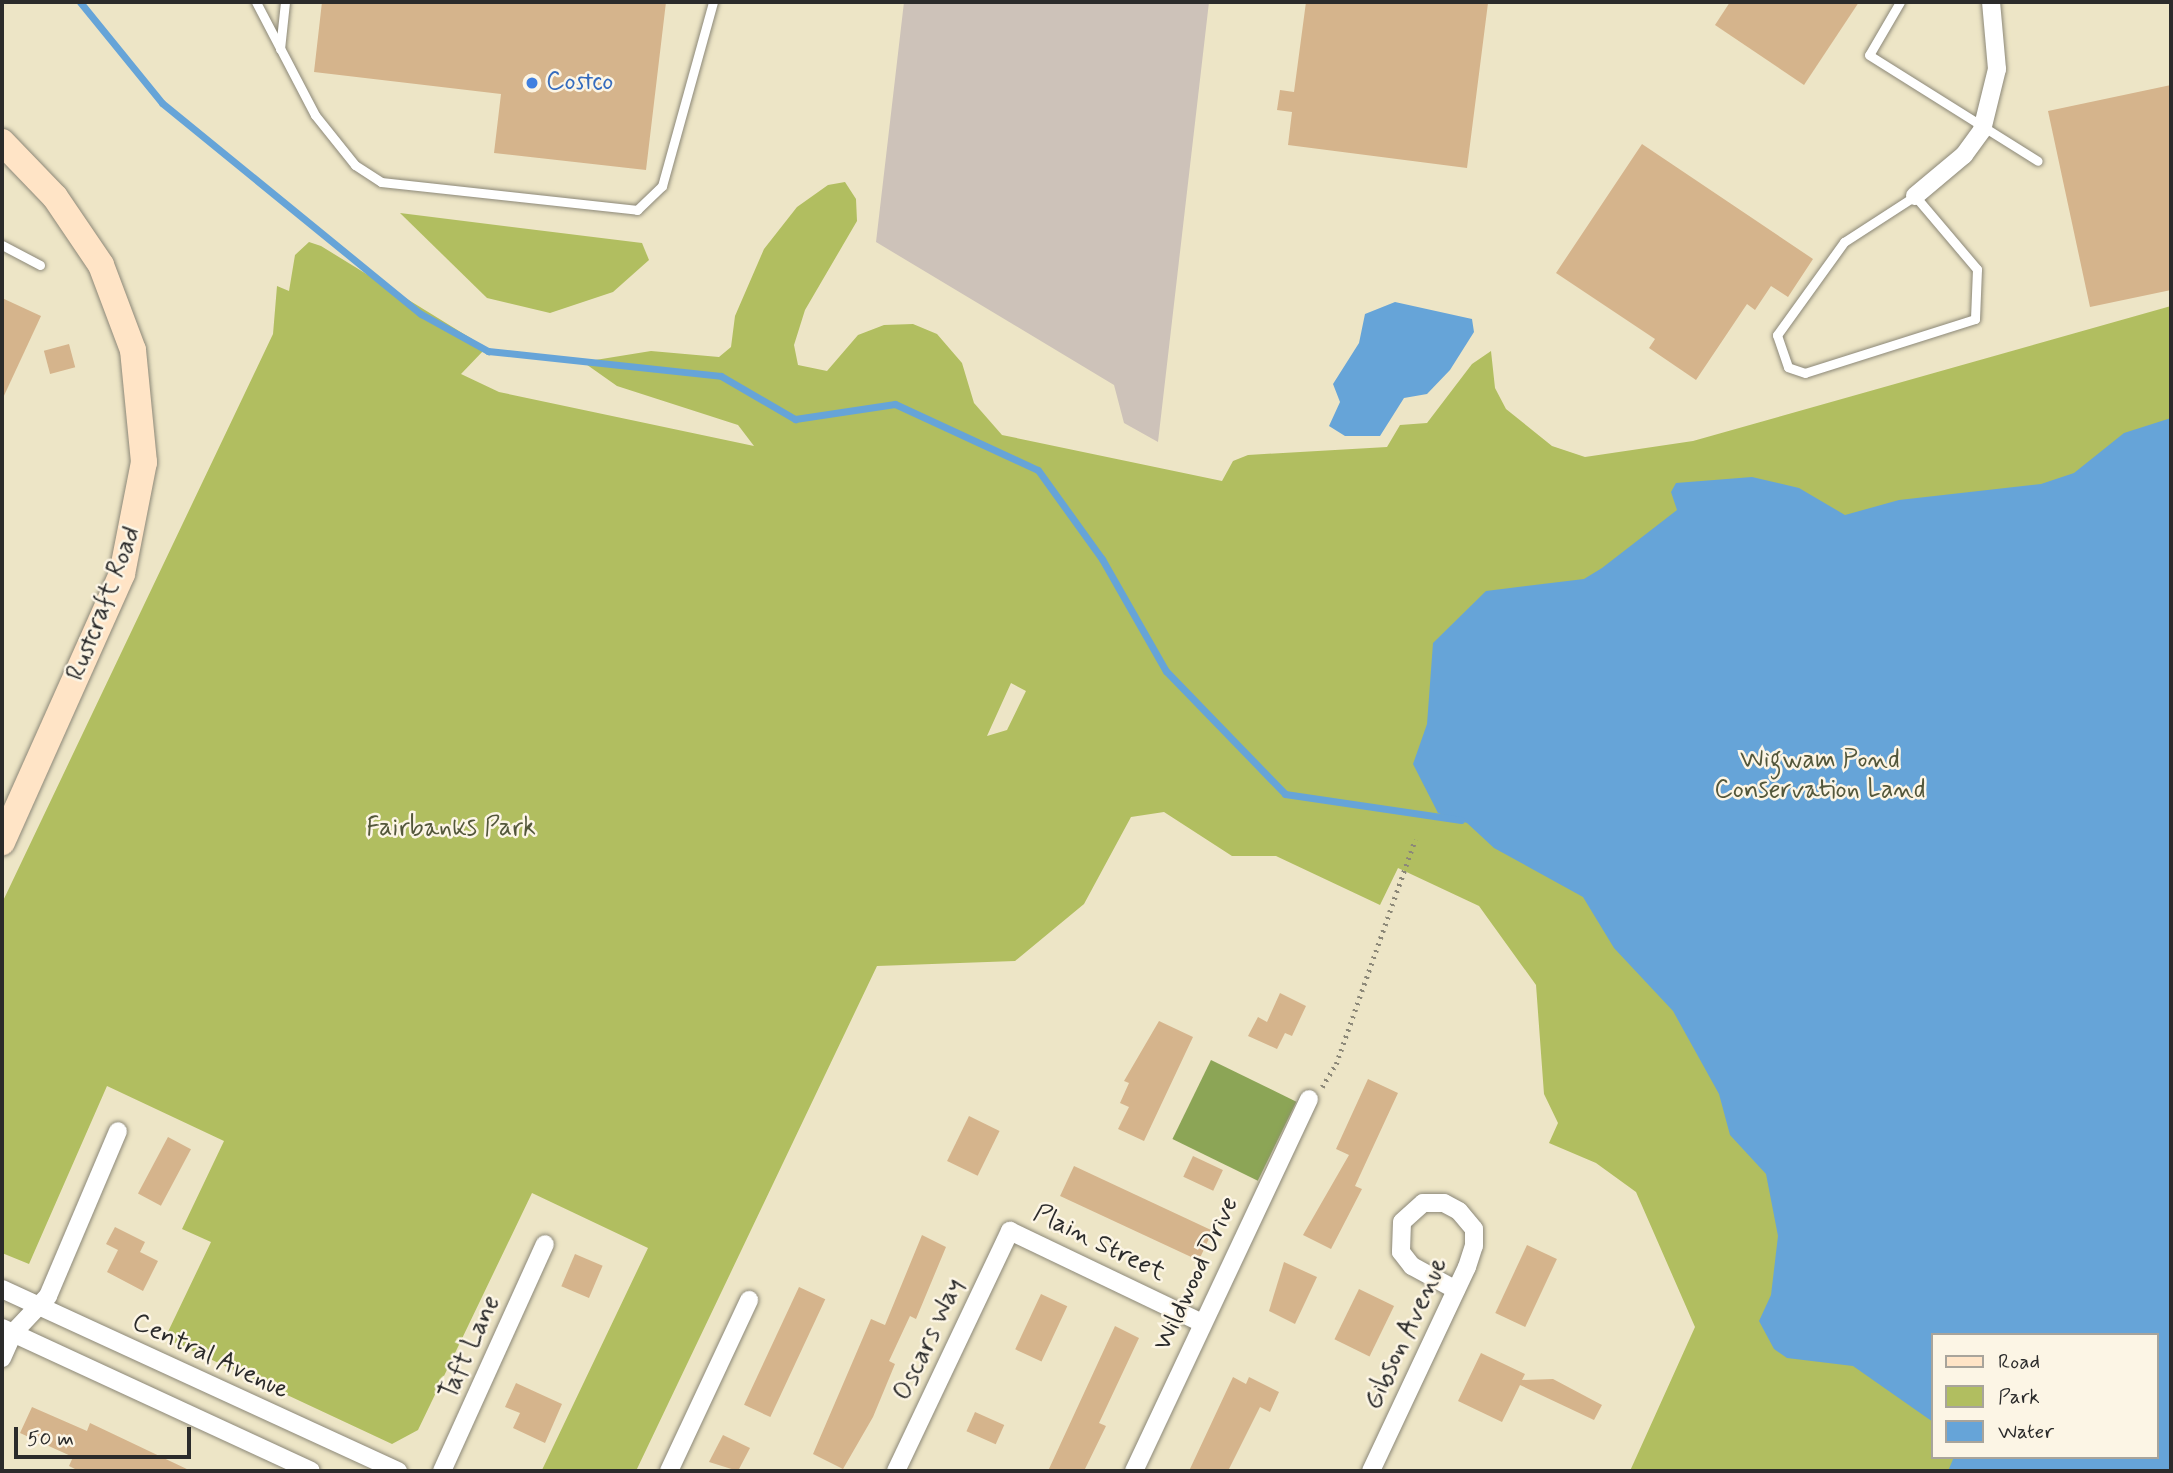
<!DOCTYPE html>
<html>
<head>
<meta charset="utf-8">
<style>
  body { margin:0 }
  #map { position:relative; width:2173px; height:1473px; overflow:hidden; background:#ede5c6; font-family:Mynerve,sans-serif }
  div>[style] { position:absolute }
  .industrial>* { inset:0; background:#cdc2b9 }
  .green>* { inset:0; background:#b1be60 }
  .forest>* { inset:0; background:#8ca556; transform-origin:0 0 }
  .water>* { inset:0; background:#66a4d8 }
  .stream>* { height:7px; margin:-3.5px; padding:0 3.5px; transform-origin:3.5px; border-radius:3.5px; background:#66a4d8 }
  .building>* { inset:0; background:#d5b48c; transform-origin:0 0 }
  .path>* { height:4.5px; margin-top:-2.25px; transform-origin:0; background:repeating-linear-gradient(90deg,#8c8878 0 2px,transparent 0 7px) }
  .roads { filter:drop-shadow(0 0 2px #8c8878) drop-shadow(0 0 2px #8c8878) }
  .lane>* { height:9px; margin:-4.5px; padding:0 4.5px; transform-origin:4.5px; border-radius:4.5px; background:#fff }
  .street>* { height:18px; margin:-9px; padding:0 9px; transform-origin:9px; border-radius:9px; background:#fff }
  .secondary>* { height:26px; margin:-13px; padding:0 13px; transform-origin:13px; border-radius:13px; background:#ffe4c6 }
  .dots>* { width:19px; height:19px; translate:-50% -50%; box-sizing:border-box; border:4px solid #fcf5e5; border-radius:50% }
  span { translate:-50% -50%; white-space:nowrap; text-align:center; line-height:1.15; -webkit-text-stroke:5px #fcf5e5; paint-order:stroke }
  .shop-label { font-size:26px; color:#366cbe }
  .left { translate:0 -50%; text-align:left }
  .street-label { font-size:26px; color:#2b2b2b }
  .park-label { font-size:26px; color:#53573b }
  .frame { position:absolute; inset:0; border:4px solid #2b2b2b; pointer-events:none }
  .legend { position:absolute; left:1931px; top:1333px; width:228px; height:126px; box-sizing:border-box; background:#fcf5e5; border:2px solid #a8a49b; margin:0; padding:9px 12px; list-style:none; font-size:21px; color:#2b2b2b }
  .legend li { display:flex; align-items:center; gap:14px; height:35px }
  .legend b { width:35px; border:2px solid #a8a49b }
  .scale { position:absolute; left:14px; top:1427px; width:177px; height:32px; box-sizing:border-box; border:4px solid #2b2b2b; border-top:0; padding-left:9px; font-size:21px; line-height:24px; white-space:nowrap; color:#2b2b2b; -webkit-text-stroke:5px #fcf5e5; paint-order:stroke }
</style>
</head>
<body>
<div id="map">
  <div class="industrial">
    <div style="clip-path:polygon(904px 2px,1209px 2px,1158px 442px,1124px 423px,1114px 385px,876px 242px)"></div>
  </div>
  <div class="green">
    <div style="clip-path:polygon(evenodd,845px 182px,856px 199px,857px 221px,805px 310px,794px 345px,798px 365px,827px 371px,858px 335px,884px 325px,913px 324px,937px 334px,962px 363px,974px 403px,1002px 435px,1222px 481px,1233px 461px,1248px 455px,1387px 447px,1400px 425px,1427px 423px,1472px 364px,1491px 351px,1495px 388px,1506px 409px,1552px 446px,1585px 457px,1693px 441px,2171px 306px,2171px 1471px,1630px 1471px,1695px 1327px,1636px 1192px,1596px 1163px,1549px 1143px,1558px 1123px,1544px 1094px,1536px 985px,1479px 906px,1398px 868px,1380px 905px,1276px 856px,1232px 856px,1164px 812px,1131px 817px,1084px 904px,1015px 961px,877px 966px,636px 1471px,542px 1470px,648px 1248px,532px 1193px,418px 1430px,392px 1444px,165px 1338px,211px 1242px,182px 1229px,224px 1141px,107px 1086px,29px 1264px,2px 1253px,2px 903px,273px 334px,277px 286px,289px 291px,295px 255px,309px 242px,321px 246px,472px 339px,484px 350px,461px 374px,499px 392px,754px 446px,738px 425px,617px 386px,583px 362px,651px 351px,719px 357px,731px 347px,735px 316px,764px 249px,797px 207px,828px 185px,845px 182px,1011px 683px,1026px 691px,1007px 730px,987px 736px,1011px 683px,845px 182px,1933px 1335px,2157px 1335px,2157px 1457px,1933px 1457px,1933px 1335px)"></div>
    <div style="clip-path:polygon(400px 213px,642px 243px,649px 260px,613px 292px,550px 313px,487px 298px)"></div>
  </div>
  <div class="forest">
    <div style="left:1211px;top:1060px;width:95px;height:88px;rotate:26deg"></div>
  </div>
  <div class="water">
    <div style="clip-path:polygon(1395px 302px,1472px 319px,1474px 332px,1450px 370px,1427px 394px,1404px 398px,1380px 436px,1345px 436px,1329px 426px,1340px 402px,1333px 384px,1359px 343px,1365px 314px)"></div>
    <div style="clip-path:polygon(2171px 418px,2171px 1471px,1948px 1471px,1954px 1457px,2157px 1457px,2157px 1335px,1933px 1335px,1933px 1422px,1853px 1366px,1787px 1358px,1774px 1349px,1759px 1321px,1771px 1295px,1778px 1236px,1766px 1174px,1730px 1135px,1719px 1094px,1673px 1011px,1614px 948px,1583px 897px,1494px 848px,1467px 823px,1438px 813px,1413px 764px,1427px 724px,1433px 643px,1486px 591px,1584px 579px,1602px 568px,1677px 510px,1671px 492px,1676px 483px,1752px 477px,1799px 488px,1845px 515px,1899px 500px,2041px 484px,2074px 473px,2124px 433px)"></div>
  </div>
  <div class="stream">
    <div style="left:80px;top:2px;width:130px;rotate:50.9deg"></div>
    <div style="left:162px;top:103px;width:334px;rotate:39.2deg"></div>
    <div style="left:421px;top:314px;width:77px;rotate:28.9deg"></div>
    <div style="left:488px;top:351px;width:234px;rotate:6.1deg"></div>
    <div style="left:721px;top:376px;width:86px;rotate:30.2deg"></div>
    <div style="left:795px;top:419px;width:101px;rotate:-8.5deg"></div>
    <div style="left:895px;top:404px;width:157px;rotate:24.8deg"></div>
    <div style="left:1038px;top:470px;width:110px;rotate:54.3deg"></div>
    <div style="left:1102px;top:559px;width:129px;rotate:60.3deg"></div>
    <div style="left:1166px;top:671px;width:171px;rotate:45.9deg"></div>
    <div style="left:1285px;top:794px;width:178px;rotate:8.4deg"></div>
  </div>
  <div class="building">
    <div style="clip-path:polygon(322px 2px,666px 2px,646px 170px,494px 153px,501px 94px,314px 72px)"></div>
    <div style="clip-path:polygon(1306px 2px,1488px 3px,1467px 168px,1288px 145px,1292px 112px,1277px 110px,1280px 90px,1294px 92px)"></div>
    <div style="clip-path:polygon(1730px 2px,1859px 2px,1804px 85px,1715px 25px)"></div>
    <div style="clip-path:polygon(2171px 85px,2171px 290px,2090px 307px,2048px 111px)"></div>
    <div style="clip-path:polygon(1642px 144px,1813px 259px,1788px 297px,1771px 286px,1755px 310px,1747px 304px,1696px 380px,1649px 348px,1655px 339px,1556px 273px)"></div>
    <div style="clip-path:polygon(2px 298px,41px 316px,2px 400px)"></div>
    <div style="left:69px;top:344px;width:24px;height:26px;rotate:75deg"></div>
    <div style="clip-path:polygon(1280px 993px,1306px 1006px,1292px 1036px,1285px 1033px,1277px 1049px,1248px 1036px,1258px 1017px,1267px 1022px)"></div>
    <div style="clip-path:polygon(1159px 1021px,1193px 1037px,1144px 1141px,1118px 1129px,1129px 1107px,1120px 1103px,1129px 1083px,1124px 1081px)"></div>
    <div style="clip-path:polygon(1368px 1079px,1398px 1093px,1355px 1186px,1362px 1189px,1331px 1249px,1303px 1235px,1349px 1155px,1336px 1149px)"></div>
    <div style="left:969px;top:1116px;width:34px;height:50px;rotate:26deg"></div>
    <div style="left:168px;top:1137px;width:26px;height:64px;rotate:28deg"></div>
    <div style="left:1193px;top:1156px;width:33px;height:23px;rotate:25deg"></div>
    <div style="left:1074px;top:1166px;width:153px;height:33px;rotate:25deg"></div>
    <div style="clip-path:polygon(115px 1227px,145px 1242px,140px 1252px,158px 1261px,143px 1291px,107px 1272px,118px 1250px,106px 1244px)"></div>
    <div style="clip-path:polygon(922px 1235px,946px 1247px,916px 1319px,910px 1316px,889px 1361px,895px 1364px,873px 1417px,843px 1469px,813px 1454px,871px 1319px,885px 1325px)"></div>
    <div style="left:1527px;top:1245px;width:33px;height:75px;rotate:25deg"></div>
    <div style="left:575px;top:1254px;width:30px;height:35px;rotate:23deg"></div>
    <div style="clip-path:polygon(1284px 1262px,1317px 1277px,1295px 1324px,1269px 1311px)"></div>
    <div style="left:799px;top:1287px;width:29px;height:130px;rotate:25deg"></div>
    <div style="left:1359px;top:1289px;width:39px;height:56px;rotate:26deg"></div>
    <div style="left:1041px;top:1294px;width:29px;height:61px;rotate:25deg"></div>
    <div style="clip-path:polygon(1115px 1326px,1139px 1338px,1099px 1423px,1106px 1426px,1084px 1471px,1048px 1471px)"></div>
    <div style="clip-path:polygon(1481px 1353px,1525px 1374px,1522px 1380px,1553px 1379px,1602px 1405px,1594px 1420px,1520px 1385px,1502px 1422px,1458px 1401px)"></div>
    <div style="clip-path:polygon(1233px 1377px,1246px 1384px,1249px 1377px,1279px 1392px,1270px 1412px,1260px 1407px,1228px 1471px,1189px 1471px)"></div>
    <div style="clip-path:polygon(516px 1383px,562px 1404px,545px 1443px,513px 1428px,520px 1413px,505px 1407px)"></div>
    <div style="clip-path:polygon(32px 1407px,87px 1431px,90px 1423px,191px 1471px,79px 1471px,69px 1466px,73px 1457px,20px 1433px)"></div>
    <div style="left:975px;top:1412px;width:32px;height:21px;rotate:24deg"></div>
    <div style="clip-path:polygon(723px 1435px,750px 1448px,738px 1471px,709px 1462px)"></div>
  </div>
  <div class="path">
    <div style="left:1322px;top:1087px;width:27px;rotate:-59deg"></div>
    <div style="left:1336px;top:1064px;width:238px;rotate:-70.6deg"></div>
  </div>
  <div class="roads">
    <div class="lane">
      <div style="left:256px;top:2px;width:127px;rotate:62.4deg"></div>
      <div style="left:315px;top:115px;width:64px;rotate:51.3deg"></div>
      <div style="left:355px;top:165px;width:31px;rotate:33deg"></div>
      <div style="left:381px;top:182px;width:258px;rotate:6.2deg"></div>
      <div style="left:637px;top:210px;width:35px;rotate:-44deg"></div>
      <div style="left:662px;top:186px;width:191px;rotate:-74.5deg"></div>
      <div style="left:1900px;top:2px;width:61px;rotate:120.3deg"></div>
      <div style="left:1869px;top:55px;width:199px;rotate:32.1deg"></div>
      <div style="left:280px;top:49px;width:47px;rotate:-83.9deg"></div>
      <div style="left:1915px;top:196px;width:96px;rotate:49.7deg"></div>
      <div style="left:1977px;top:269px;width:50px;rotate:92.3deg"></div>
      <div style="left:1975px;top:319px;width:178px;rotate:162.4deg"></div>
      <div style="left:1805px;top:373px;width:18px;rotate:-161deg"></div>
      <div style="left:1788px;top:367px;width:34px;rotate:-109deg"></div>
      <div style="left:1777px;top:335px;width:115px;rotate:-54.2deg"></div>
      <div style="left:1844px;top:242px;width:85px;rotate:-32.9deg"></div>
      <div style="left:2px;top:245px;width:43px;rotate:27.8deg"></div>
    </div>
    <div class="street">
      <div style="left:1915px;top:196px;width:64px;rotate:-39.9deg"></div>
      <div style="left:1964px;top:155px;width:31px;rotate:-54deg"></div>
      <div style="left:1982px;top:130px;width:63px;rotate:-76.2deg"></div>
      <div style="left:1997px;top:69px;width:67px;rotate:-95.1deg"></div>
      <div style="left:2px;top:1289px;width:436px;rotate:24.7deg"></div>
      <div style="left:2px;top:1328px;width:340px;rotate:24.8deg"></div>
      <div style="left:2px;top:1358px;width:27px;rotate:-66deg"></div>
      <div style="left:13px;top:1333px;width:51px;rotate:-46.6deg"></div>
      <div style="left:48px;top:1296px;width:179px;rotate:-67deg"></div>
      <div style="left:442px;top:1471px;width:249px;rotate:-65.6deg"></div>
      <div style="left:669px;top:1471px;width:189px;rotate:-64.9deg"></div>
      <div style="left:896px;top:1471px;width:266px;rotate:-64.6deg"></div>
      <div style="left:1010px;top:1231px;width:213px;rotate:25.6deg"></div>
      <div style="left:1134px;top:1471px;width:411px;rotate:-64.8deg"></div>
      <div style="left:1371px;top:1471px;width:225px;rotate:-64.8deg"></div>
      <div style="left:1467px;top:1267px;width:22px;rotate:-72deg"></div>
      <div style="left:1474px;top:1246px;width:17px;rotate:-90deg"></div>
      <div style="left:1474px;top:1229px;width:23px;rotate:-130deg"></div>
      <div style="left:1459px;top:1211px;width:17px;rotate:-152deg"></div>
      <div style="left:1444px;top:1203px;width:21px;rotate:180deg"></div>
      <div style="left:1423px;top:1203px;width:28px;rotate:138deg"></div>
      <div style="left:1402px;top:1222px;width:30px;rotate:92deg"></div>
      <div style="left:1401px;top:1252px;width:18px;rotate:52deg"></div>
      <div style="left:1412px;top:1266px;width:50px;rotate:28.6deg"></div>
    </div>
    <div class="secondary">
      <div style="left:2px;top:142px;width:76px;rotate:46.1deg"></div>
      <div style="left:55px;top:197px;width:82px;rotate:55.9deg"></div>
      <div style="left:101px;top:265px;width:91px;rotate:69.4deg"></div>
      <div style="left:133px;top:350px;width:113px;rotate:84.4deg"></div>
      <div style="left:144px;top:462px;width:114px;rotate:101.1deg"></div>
      <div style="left:122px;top:574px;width:294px;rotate:114.1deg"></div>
    </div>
  </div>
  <div class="dots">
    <div style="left:532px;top:83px;background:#3f7fe0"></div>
  </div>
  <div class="shop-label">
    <span class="left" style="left:546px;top:83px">Costco</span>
  </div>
  <div class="street-label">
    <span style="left:105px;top:604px;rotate:-69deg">Rustcraft Road</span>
    <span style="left:1099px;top:1244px;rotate:26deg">Plain Street</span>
    <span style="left:1197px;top:1274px;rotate:-65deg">Wildwood Drive</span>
    <span style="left:1407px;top:1334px;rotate:-65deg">Gibson Avenue</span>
    <span style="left:930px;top:1340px;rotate:-65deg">Oscars Way</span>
    <span style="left:471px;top:1348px;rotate:-66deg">Taft Lane</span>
    <span style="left:210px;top:1357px;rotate:25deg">Central Avenue</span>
  </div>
  <div class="park-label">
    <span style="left:1820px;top:776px">Wigwam Pond<br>Conservation Land</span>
    <span style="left:451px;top:829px">Fairbanks Park</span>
  </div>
  <div class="frame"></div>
  <ul class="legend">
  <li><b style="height:9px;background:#ffe4c6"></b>Road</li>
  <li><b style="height:19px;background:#b1be60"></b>Park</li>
  <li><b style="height:19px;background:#66a4d8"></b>Water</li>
  </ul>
  <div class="scale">50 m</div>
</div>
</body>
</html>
